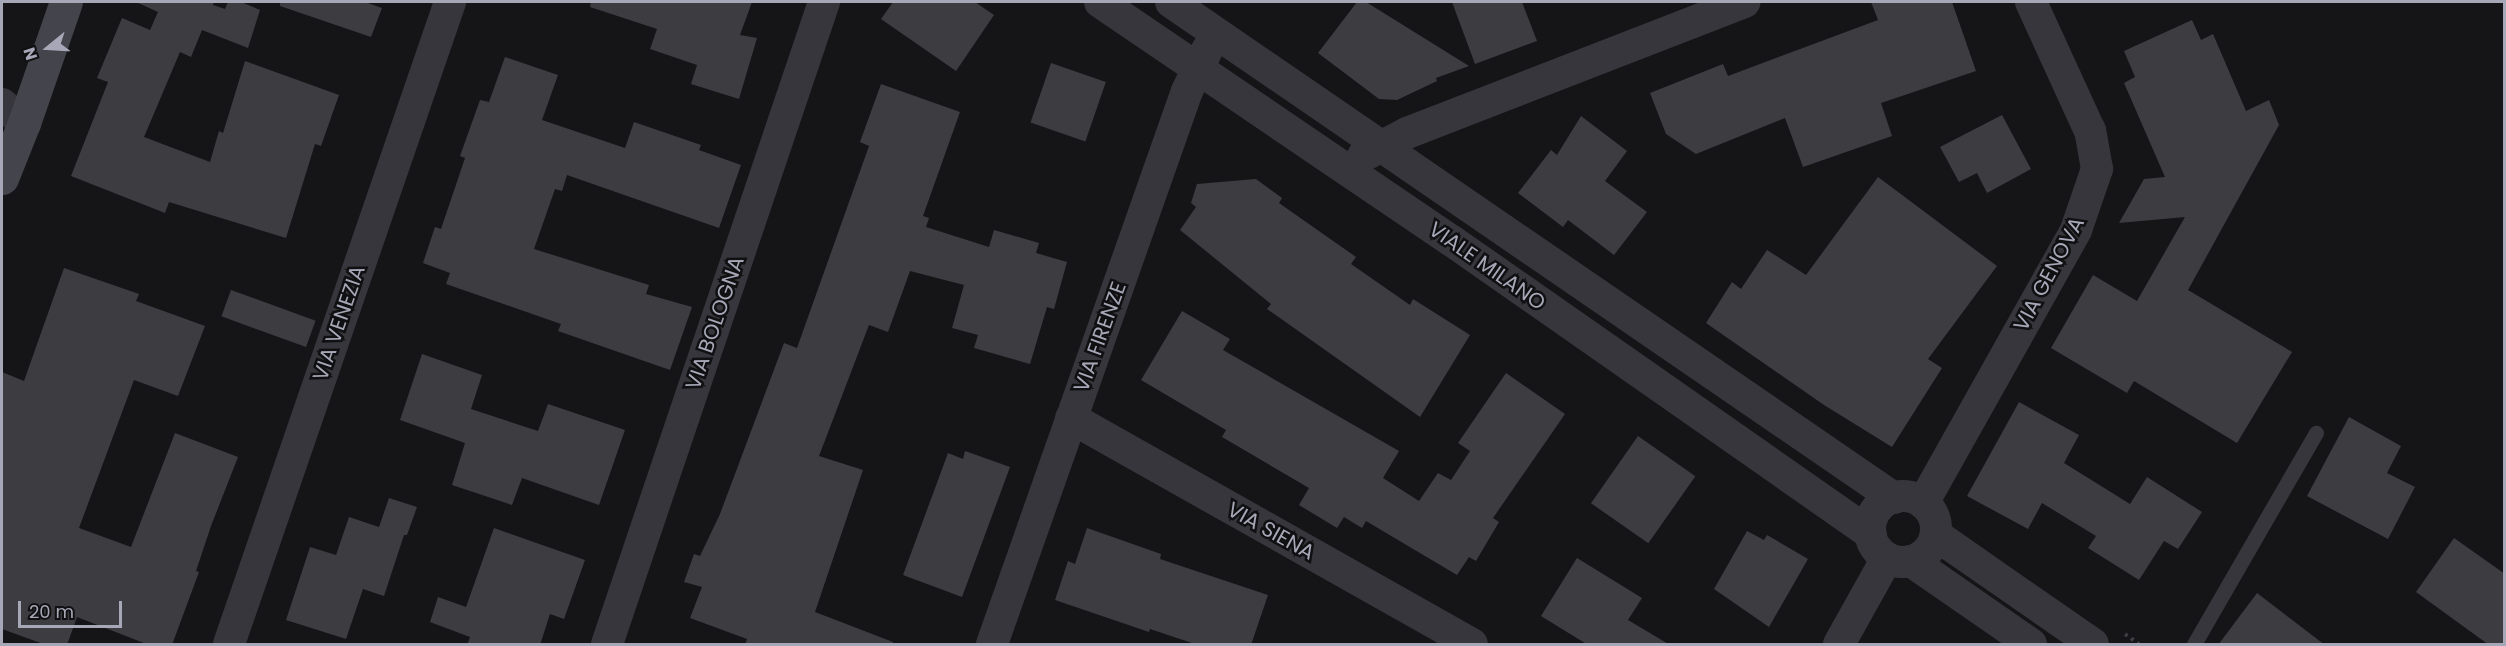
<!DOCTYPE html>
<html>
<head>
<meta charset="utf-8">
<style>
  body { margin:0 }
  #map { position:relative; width:2506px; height:646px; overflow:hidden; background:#151517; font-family:Poppins,sans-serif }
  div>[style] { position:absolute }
  .building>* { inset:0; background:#3d3c41; transform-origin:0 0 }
  .path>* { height:4px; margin-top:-2px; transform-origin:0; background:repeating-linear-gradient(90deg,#3c3c43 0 3px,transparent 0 7.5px) }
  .service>* { height:15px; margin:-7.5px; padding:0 7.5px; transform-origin:7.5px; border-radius:7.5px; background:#36363c }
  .minor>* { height:32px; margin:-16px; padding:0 16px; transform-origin:16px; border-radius:16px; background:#36363c }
  .minor>.ring { margin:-16px; padding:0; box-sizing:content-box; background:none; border:32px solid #36363c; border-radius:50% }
  .secondary>* { height:33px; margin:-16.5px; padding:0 16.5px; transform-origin:16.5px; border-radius:16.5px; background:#44444c }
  span { translate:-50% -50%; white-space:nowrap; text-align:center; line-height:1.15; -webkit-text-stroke:5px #101012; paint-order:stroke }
  .street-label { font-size:21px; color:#a7a8b7 }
  .frame { position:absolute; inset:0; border:3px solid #a7a8b7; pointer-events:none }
  .north { position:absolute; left:18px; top:18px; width:60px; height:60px; -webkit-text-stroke:4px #101012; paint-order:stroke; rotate:252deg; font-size:16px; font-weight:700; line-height:24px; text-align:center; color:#a7a8b7 }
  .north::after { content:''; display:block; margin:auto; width:21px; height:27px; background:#a7a8b7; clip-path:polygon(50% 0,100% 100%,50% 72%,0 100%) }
  .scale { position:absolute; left:18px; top:601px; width:104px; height:27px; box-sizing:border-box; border:3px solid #a7a8b7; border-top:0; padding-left:8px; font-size:18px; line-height:21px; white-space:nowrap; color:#a7a8b7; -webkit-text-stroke:4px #101012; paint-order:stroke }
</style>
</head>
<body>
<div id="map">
  <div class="building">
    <div style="clip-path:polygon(136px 2px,214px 2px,213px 5px,225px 9px,228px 2px,241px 2px,260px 10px,248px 48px,202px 30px,191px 57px,180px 52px,144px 137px,210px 162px,219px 131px,223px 133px,245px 61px,339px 95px,321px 146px,315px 144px,286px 238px,169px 202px,165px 213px,71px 176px,108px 82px,97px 78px,122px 18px,150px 30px,158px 12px)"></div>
    <div style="clip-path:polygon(280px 2px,365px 2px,382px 8px,371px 37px,280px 6px)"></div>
    <div style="clip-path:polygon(591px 2px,752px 2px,740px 35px,757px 38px,739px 99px,691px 84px,697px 65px,650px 49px,657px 29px,590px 7px)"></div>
    <div style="clip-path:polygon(893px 2px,975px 2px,994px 15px,956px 71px,881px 19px)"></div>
    <div style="clip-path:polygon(1357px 2px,1366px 2px,1469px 66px,1436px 78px,1437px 81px,1397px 100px,1379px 99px,1318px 53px)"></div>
    <div style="clip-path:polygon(1452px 2px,1522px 2px,1537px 41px,1475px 64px)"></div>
    <div style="clip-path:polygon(1871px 2px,1952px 2px,1976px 71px,1881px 103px,1892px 136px,1803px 167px,1785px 118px,1696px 154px,1666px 134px,1650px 93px,1723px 64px,1728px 76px,1878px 20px)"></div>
    <div style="clip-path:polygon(2192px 20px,2201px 40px,2213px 34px,2246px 111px,2269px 100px,2279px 125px,2188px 290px,2292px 352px,2237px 443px,2134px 381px,2127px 393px,2051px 348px,2093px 275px,2137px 301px,2185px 217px,2119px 223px,2144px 179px,2165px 177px,2124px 83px,2135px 77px,2124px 51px)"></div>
    <div style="clip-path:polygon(505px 57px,558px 75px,542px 120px,625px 148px,634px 122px,701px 145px,699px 150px,741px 165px,719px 228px,567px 175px,562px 191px,555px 189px,534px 249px,649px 285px,646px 294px,692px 307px,670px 370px,558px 331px,561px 324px,446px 284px,450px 273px,423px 263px,435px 227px,441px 229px,465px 158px,460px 156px,480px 100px,489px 102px)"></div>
    <div style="left:1051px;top:63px;width:58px;height:63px;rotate:19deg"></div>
    <div style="clip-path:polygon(881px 84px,960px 112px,923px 216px,929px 218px,926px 227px,989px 247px,994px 230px,1039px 243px,1036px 253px,1067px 262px,1054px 309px,1047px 307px,1030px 364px,974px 348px,978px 335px,952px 328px,964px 285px,910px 271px,888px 332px,869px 325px,819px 456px,863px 470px,815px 612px,893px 642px,892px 645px,745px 645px,747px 639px,690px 618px,702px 587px,684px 582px,694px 554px,700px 556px,720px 514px,784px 343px,797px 348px,869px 146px,860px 142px)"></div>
    <div style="clip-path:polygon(2002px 115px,2031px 169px,1987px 193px,1977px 173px,1959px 182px,1940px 147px)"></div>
    <div style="clip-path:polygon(1581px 116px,1627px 151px,1605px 181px,1647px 212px,1614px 255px,1568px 220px,1563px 227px,1518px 193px,1551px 150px,1557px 155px)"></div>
    <div style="clip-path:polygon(1878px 177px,1997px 266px,1928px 359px,1942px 368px,1892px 447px,1824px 405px,1706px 323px,1732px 282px,1741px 289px,1767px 250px,1806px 275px)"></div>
    <div style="clip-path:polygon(1256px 179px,1282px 198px,1279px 203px,1356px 257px,1351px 264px,1410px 305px,1413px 299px,1470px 335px,1420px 417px,1267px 309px,1271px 304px,1180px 230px,1196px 207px,1191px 203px,1197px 184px)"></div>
    <div style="clip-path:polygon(64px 268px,139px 294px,136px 301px,205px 326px,178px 396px,134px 380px,79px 528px,131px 547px,175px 433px,238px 457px,211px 526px,196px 571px,199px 572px,172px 645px,149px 645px,77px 617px,67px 645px,46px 645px,2px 629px,2px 372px,24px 381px)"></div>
    <div style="left:231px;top:290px;width:90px;height:28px;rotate:20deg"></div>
    <div style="clip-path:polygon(1182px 311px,1230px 339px,1223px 350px,1399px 451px,1383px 478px,1419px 501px,1438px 473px,1451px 480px,1470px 451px,1458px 443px,1506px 373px,1565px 414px,1493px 518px,1499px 522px,1476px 561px,1469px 557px,1457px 575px,1366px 521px,1362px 528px,1344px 517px,1337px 528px,1299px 505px,1309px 488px,1222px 437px,1226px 430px,1141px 380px)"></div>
    <div style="clip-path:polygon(422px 354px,482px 375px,471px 409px,538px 431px,548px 404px,625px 430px,599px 505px,522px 478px,512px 505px,452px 485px,465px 443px,400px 420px)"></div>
    <div style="clip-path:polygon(2019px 402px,2079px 435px,2064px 463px,2130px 504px,2147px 477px,2202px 512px,2178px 549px,2164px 541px,2139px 580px,2088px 548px,2096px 536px,2042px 503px,2028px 529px,1967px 496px)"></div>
    <div style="clip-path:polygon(2349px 417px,2401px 446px,2387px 473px,2415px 487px,2388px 539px,2307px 496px)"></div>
    <div style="left:1638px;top:436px;width:70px;height:82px;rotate:35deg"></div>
    <div style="clip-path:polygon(965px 451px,1010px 467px,962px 597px,903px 575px,948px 453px,963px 459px)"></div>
    <div style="clip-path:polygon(389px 498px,417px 507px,407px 535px,404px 535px,384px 596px,363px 589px,346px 639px,286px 620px,310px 547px,336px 555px,349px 517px,379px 527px)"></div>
    <div style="clip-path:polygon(494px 528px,585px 560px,564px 619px,550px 614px,540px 645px,467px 645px,470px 637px,430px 622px,438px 597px,466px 607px)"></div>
    <div style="clip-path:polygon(1087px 528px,1161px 554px,1160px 559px,1268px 595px,1251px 645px,1198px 645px,1150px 629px,1149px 632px,1055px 600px,1068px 561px,1075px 564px)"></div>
    <div style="clip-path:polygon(1747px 531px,1764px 540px,1767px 535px,1808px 559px,1769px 627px,1714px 589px)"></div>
    <div style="clip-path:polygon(2454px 538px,2505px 574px,2505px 645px,2489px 645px,2416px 592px)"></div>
    <div style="clip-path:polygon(1577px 558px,1642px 598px,1628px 620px,1670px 645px,1588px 645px,1541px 616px)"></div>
    <div style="clip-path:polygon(2257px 593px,2325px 645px,2218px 645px)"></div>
  </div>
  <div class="path">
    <div style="left:2125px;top:634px;width:17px;rotate:36deg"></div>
  </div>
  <div class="service">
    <div style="left:2194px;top:644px;width:244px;rotate:-60deg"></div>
  </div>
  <div class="minor">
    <div style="left:1100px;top:2px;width:425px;rotate:34.2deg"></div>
    <div style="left:1452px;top:241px;width:511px;rotate:34.96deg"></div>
    <div style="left:1171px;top:2px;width:877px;rotate:34.45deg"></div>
    <div style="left:2px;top:104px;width:29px;rotate:41deg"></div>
    <div style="left:1363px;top:156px;width:50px;rotate:-27.6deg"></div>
    <div style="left:1407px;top:133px;width:362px;rotate:-21.2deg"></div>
    <div style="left:1071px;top:418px;width:460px;rotate:29.4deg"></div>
    <div class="ring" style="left:1870px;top:496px;width:34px;height:34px"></div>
    <div style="left:1923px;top:503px;width:313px;rotate:-60.7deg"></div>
    <div style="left:2076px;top:230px;width:65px;rotate:-71deg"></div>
    <div style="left:2097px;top:169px;width:39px;rotate:-100deg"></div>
    <div style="left:2090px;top:131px;width:142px;rotate:-114.6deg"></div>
    <div style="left:1936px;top:535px;width:191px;rotate:34.8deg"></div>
    <div style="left:1911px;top:561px;width:146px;rotate:34.7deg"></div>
    <div style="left:229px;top:644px;width:679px;rotate:-71deg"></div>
    <div style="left:607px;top:644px;width:678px;rotate:-71.32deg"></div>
    <div style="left:992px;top:644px;width:586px;rotate:-70.58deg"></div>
    <div style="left:1187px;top:91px;width:46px;rotate:-64deg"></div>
    <div style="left:1839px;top:644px;width:98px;rotate:-60.8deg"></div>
  </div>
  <div class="secondary">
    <div style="left:2px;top:178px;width:59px;rotate:-68.2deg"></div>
    <div style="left:24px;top:123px;width:128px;rotate:-70.9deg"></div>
  </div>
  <div class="street-label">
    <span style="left:1487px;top:266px;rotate:35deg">VIALE MILANO</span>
    <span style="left:2049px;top:274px;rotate:-62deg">VIA GENOVA</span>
    <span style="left:339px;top:323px;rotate:-71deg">VIA VENEZIA</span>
    <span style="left:715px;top:323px;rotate:-71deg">VIA BOLOGNA</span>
    <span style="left:1100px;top:337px;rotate:-70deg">VIA FIRENZE</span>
    <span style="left:1271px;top:531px;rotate:29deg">VIA SIENA</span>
  </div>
  <div class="frame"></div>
  <div class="north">N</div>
  <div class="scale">20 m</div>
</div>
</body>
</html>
